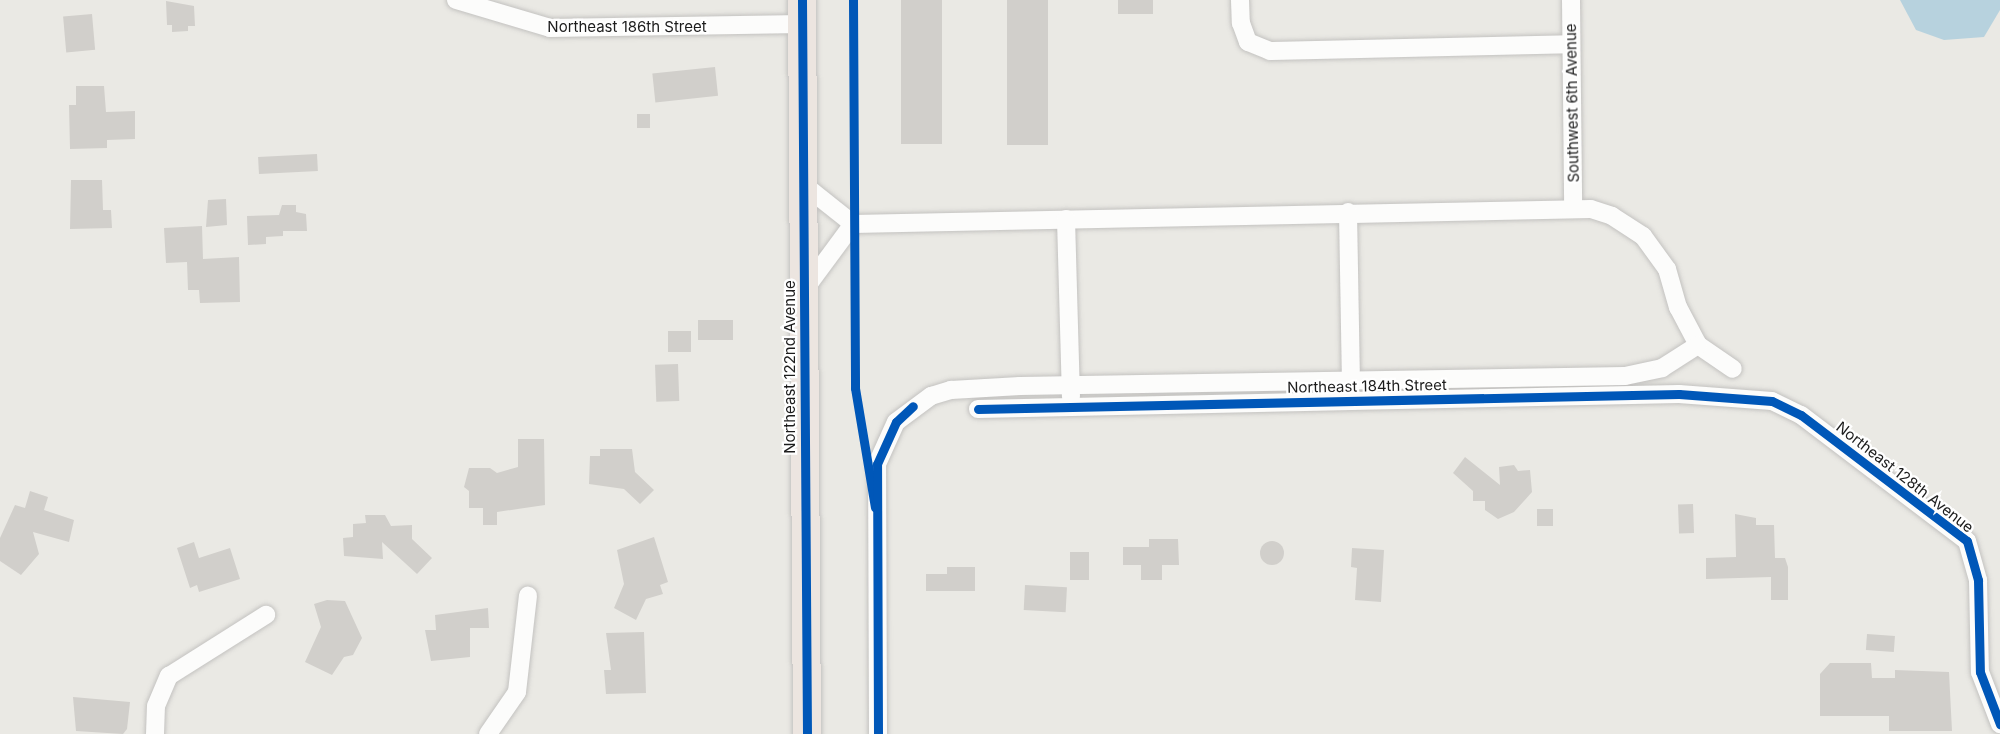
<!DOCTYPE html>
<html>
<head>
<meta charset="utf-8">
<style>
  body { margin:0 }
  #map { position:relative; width:2000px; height:734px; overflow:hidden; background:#eae9e4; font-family:Inter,sans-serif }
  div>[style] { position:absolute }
  .water>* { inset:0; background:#b7d2de }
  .building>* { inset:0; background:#d1cfcb; transform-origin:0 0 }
  .round { border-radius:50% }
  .roads { filter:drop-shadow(0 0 2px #c3c2c0) drop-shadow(0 0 2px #c3c2c0) }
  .minor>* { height:18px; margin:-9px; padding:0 9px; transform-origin:9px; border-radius:9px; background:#fcfcfb }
  .trunk>* { height:28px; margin:-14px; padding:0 14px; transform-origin:14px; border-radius:14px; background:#ece5e0 }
  .cycleway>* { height:9px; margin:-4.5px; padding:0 4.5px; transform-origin:4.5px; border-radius:4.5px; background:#0057b8 }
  span { translate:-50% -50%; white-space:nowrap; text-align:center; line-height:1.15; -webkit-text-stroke:4.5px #fff; paint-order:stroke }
  .street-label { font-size:15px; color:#1c1c1c }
</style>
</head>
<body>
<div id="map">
  <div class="water">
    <div style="clip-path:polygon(1900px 0,2000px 0,2000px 10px,1984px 37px,1944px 40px,1916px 30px)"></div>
  </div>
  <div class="building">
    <div style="left:901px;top:0;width:41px;height:144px"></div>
    <div style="left:1007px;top:0;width:41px;height:145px"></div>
    <div style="left:1118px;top:0;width:35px;height:14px"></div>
    <div style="clip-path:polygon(166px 1px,194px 6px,195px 26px,188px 26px,188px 31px,172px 32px,172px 25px,167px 25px)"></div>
    <div style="left:92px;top:14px;width:36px;height:29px;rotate:85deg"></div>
    <div style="left:715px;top:67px;width:29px;height:63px;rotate:84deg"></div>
    <div style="clip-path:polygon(76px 86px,104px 86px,106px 112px,135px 111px,135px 139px,107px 140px,107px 148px,70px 149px,69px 105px,76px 105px)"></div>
    <div style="left:637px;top:114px;width:13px;height:14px"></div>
    <div style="left:317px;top:154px;width:17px;height:59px;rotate:87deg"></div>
    <div style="clip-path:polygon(71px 180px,102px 180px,103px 210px,111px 210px,112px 228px,70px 229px)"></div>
    <div style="clip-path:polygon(226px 199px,227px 225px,206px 227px,208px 200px)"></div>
    <div style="clip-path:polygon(282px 205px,296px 205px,296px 212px,306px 214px,307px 231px,283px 231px,283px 236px,266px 237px,266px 244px,248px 245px,247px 216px,279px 215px)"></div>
    <div style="clip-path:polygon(202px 226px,203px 259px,239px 257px,240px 302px,200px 303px,199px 290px,188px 290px,187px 262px,166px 263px,164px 228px)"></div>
    <div style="left:733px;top:320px;width:20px;height:35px;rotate:90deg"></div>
    <div style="left:691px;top:331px;width:21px;height:23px;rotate:90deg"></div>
    <div style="left:678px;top:364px;width:37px;height:23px;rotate:88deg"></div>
    <div style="clip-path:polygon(518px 439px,544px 439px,545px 505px,497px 512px,497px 525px,483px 525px,483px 508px,469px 508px,469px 491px,464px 487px,469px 468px,490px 468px,497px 473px,518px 467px)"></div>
    <div style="clip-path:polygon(600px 449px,632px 449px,635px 472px,654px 490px,640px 504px,624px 489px,589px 484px,590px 456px,600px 456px)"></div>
    <div style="clip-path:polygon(1465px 457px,1500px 485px,1499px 467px,1514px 465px,1518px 471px,1530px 470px,1532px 492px,1514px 512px,1498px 519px,1485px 510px,1485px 501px,1473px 501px,1473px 491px,1453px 473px)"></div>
    <div style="clip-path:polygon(30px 491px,48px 497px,44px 510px,74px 520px,69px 542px,33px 532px,39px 554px,21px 575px,0 561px,0 538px,15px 505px,25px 508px)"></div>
    <div style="left:1693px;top:504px;width:29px;height:15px;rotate:88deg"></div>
    <div style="left:1537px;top:509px;width:16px;height:17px"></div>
    <div style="clip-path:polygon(1735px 514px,1756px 518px,1756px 525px,1774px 525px,1775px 558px,1785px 558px,1788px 567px,1788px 600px,1771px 600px,1771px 577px,1706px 579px,1706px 558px,1736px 557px)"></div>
    <div style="clip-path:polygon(365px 515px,385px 515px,391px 526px,412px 525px,412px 539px,432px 558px,417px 574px,382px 542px,383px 559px,344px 556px,343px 538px,353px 537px,353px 524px,366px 523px)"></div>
    <div style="clip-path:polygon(654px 537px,668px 582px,660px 585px,663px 594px,646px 599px,636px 620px,614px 608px,624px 584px,617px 550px)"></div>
    <div style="clip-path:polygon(1149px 539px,1178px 539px,1179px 565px,1162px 565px,1162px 580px,1141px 580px,1141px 565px,1123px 565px,1123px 547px,1149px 547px)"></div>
    <div class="round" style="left:1260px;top:541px;width:24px;height:24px"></div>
    <div style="clip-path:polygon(194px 542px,199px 558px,230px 548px,240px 579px,199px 592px,197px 585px,190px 588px,177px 548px)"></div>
    <div style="clip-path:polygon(1352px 548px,1384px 550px,1381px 602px,1355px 600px,1357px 568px,1351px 567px)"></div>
    <div style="left:1070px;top:552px;width:19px;height:28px"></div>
    <div style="clip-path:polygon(947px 567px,975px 567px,975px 591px,926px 591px,926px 574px,947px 574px)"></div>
    <div style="left:1025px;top:585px;width:42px;height:25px;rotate:3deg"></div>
    <div style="clip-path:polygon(327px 600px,345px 601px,362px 638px,353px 655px,344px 657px,332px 675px,305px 662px,321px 627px,314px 604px)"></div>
    <div style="clip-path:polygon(488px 608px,489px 628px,470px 628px,470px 657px,431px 661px,425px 630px,436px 630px,435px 615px)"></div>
    <div style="clip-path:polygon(644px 632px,646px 693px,606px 694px,604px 670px,611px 670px,606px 633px)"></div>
    <div style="left:1867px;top:634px;width:28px;height:16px;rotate:4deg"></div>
    <div style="clip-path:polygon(1830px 663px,1871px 663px,1872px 678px,1895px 678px,1895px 670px,1949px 672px,1952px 731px,1889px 731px,1889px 716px,1820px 716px,1820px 674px)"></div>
    <div style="clip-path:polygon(73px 697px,130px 702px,127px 729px,123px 734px,76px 731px)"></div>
  </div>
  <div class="roads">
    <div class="minor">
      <div style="left:456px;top:0;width:98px;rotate:16.6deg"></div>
      <div style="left:550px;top:28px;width:252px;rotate:-0.9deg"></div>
      <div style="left:1240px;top:0;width:23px;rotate:88deg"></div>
      <div style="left:1241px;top:23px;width:20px;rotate:70deg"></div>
      <div style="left:1248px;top:42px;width:24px;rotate:22deg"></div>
      <div style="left:1270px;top:51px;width:301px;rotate:-1.3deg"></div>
      <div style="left:1571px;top:0;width:206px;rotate:89.4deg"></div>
      <div style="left:804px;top:185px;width:63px;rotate:38.5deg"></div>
      <div style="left:853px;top:224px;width:738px;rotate:-1.16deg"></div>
      <div style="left:1591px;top:209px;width:22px;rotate:18deg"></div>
      <div style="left:1612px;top:216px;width:37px;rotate:33deg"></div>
      <div style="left:1643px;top:236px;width:41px;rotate:54deg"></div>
      <div style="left:1667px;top:269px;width:40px;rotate:74deg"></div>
      <div style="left:1678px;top:307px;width:43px;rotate:62.2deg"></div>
      <div style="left:1698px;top:345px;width:42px;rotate:34.4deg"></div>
      <div style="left:1348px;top:212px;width:169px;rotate:89deg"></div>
      <div style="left:1066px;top:219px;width:178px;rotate:88.4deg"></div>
      <div style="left:805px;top:289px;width:81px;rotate:-53.6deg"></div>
      <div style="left:978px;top:409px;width:701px;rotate:-1.23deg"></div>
      <div style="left:1679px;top:394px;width:93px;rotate:4.3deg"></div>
      <div style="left:1772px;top:401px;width:32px;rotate:26deg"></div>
      <div style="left:1801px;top:415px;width:208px;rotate:37.2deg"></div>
      <div style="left:1967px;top:541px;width:41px;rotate:74.2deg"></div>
      <div style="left:1978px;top:580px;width:92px;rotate:88.8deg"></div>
      <div style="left:1980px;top:672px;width:56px;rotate:69deg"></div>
      <div style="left:155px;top:734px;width:28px;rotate:-88deg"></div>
      <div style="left:156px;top:706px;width:33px;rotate:-67deg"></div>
      <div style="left:169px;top:676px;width:115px;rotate:-32.2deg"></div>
      <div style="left:488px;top:734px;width:51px;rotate:-55.4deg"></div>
      <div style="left:517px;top:692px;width:97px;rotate:-83.5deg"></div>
      <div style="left:878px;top:734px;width:270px;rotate:-90.2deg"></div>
      <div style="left:877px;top:464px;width:46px;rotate:-65.7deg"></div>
      <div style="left:896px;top:422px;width:44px;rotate:-36.6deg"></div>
      <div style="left:931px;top:396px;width:21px;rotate:-17deg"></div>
      <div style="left:951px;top:390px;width:69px;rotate:-3.3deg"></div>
      <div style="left:1020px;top:386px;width:605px;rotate:-0.95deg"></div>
      <div style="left:1625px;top:376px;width:38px;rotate:-12deg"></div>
      <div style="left:1662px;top:368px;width:43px;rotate:-32.6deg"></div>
    </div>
    <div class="trunk">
      <div style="left:802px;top:0;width:734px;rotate:89.61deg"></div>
    </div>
  </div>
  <div class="cycleway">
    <div style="left:802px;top:0;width:734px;rotate:89.61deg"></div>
    <div style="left:853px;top:0;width:388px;rotate:89.7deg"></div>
    <div style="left:855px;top:388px;width:121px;rotate:80.5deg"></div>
    <div style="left:978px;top:409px;width:701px;rotate:-1.23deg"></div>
    <div style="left:1679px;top:394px;width:93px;rotate:4.3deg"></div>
    <div style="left:1772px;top:401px;width:32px;rotate:26deg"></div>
    <div style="left:1801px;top:415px;width:208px;rotate:37.2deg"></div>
    <div style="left:1967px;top:541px;width:41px;rotate:74.2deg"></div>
    <div style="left:1978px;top:580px;width:92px;rotate:88.8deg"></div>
    <div style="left:1980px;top:672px;width:56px;rotate:69deg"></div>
    <div style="left:878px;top:734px;width:270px;rotate:-90.2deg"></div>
    <div style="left:877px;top:464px;width:46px;rotate:-65.7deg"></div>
    <div style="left:896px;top:422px;width:23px;rotate:-43deg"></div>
  </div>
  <div class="street-label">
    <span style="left:627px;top:27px">Northeast 186th Street</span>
    <span style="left:1572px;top:103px;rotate:-91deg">Southwest 6th Avenue</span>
    <span style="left:790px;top:367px;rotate:-90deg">Northeast 122nd Avenue</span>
    <span style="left:1367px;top:386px;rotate:-1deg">Northeast 184th Street</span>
    <span style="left:1905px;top:477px;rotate:38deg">Northeast 128th Avenue</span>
  </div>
</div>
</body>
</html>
